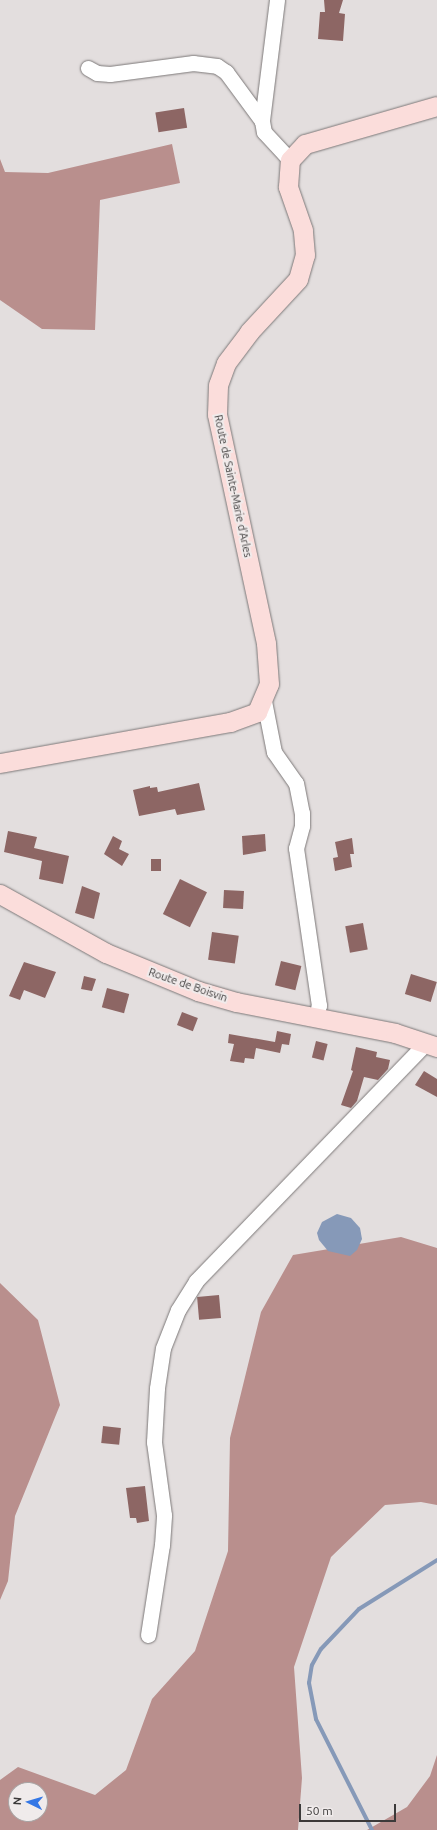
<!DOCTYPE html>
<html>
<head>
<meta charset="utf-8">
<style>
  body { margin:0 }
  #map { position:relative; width:437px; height:1830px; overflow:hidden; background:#e3dede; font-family:Ubuntu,sans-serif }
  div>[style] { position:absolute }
  .forest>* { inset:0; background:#b98f8d }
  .water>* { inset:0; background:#8699b8 }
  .stream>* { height:4px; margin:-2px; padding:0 2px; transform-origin:2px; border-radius:2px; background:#8699b8 }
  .building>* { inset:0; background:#8d6664; transform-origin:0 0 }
  .roads { filter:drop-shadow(0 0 1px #7c7878) drop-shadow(0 0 1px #7c7878) }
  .minor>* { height:15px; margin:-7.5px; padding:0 7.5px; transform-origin:7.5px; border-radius:7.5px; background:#fff }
  .major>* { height:19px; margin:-9.5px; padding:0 9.5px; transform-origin:9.5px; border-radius:9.5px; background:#fbdddb }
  span { translate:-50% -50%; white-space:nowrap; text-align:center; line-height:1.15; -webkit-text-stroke:4px #f0ebeb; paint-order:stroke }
  .street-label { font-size:11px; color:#3c3a3a }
  .north { position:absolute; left:8px; top:1782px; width:40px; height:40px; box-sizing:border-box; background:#f0ebeb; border:1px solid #a8a4a4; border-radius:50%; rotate:275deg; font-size:11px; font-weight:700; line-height:16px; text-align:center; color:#3c3a3a }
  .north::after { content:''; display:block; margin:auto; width:14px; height:18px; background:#3477e5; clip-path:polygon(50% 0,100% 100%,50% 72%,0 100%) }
  .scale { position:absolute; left:299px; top:1804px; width:97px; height:18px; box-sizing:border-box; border:2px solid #3c3a3a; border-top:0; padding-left:5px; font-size:12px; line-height:14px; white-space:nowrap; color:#3c3a3a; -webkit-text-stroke:3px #f0ebeb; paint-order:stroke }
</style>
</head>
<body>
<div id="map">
  <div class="forest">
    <div style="clip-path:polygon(172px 144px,180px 183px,100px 200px,95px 330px,42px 329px,0 300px,0 159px,5px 172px,48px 173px)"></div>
    <div style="clip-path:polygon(evenodd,401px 1237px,437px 1248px,437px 1505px,421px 1502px,385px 1505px,331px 1557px,294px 1667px,302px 1778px,298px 1830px,0 1830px,0 1780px,18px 1767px,95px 1795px,126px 1770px,152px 1699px,195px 1651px,228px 1551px,230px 1438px,261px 1312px,293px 1255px,401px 1237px,16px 1790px,40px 1790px,40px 1814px,16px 1814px,16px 1790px)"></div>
    <div style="clip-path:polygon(0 1283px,38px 1320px,60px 1405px,15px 1516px,8px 1581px,0 1600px)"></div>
    <div style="clip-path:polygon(437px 1755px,437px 1830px,367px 1830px,407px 1807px,430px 1776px)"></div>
  </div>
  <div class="water">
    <div style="clip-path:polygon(337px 1214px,351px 1218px,360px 1228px,362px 1239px,357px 1250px,350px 1256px,328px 1251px,319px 1240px,317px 1233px,322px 1222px)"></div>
  </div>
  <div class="stream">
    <div style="left:372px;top:1830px;width:124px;rotate:-116.8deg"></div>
    <div style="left:316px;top:1719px;width:37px;rotate:-101deg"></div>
    <div style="left:309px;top:1683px;width:18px;rotate:-81deg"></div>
    <div style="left:312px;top:1665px;width:18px;rotate:-61deg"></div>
    <div style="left:321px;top:1649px;width:55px;rotate:-46.5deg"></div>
    <div style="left:359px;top:1609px;width:92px;rotate:-32.1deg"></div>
  </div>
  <div class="building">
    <div style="clip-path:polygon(324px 0,343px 0,339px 13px,345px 14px,343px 41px,318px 39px,320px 12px,325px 12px)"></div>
    <div style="left:184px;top:108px;width:20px;height:29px;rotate:81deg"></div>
    <div style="clip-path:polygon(199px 783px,205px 810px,177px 815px,175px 809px,139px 816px,133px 790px,150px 786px,150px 788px,157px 787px,158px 792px)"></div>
    <div style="clip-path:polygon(8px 831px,37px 837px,34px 848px,69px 856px,63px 884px,39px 879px,42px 861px,4px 852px)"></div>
    <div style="clip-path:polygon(265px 834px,266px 851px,243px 855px,242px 836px)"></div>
    <div style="clip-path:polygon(113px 836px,122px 841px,119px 849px,129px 854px,122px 866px,104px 854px)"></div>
    <div style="clip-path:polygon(352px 838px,354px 854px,350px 854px,352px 867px,335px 871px,333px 858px,338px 857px,335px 842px)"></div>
    <div style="left:161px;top:859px;width:12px;height:10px;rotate:90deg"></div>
    <div style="left:180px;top:879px;width:30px;height:39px;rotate:26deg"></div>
    <div style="clip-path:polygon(82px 886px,100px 893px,94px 919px,75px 913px)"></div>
    <div style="left:224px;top:890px;width:20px;height:18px;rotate:3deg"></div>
    <div style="left:363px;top:923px;width:27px;height:18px;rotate:80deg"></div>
    <div style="left:212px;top:932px;width:27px;height:28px;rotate:8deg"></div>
    <div style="left:281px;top:961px;width:21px;height:25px;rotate:14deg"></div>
    <div style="clip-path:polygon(24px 962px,56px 972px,45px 998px,24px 990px,20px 1000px,9px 996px)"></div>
    <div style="left:411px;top:974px;width:27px;height:21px;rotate:17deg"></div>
    <div style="clip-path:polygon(84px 976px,96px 979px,92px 991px,81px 989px)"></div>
    <div style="left:107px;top:988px;width:23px;height:20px;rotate:15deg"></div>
    <div style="left:182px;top:1012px;width:17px;height:14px;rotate:21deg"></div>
    <div style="clip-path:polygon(277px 1031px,291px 1034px,289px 1045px,282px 1044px,280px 1053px,256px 1048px,254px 1059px,245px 1058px,244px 1063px,230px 1061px,234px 1044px,228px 1043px,229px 1034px,275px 1042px)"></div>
    <div style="left:316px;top:1041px;width:12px;height:17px;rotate:14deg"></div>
    <div style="clip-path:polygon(356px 1047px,377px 1052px,376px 1057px,390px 1060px,388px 1069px,378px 1080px,364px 1077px,357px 1101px,351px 1108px,341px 1105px,353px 1071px,351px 1070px)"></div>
    <div style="clip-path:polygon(424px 1071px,437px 1079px,437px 1097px,415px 1085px)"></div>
    <div style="left:219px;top:1295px;width:23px;height:22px;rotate:85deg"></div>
    <div style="left:103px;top:1426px;width:18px;height:17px;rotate:6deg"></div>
    <div style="clip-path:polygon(145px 1486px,149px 1521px,137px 1523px,136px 1518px,130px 1518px,126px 1488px)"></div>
  </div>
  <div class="roads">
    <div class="minor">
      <div style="left:277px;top:0;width:122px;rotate:97.1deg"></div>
      <div style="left:262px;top:121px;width:11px;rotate:80deg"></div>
      <div style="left:264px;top:132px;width:38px;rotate:47deg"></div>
      <div style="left:88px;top:68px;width:10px;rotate:29deg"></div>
      <div style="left:97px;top:73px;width:13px;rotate:4deg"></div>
      <div style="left:110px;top:74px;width:84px;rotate:-7.5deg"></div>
      <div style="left:193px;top:63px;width:24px;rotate:7deg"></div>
      <div style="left:217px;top:66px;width:11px;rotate:34deg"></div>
      <div style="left:226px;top:72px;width:61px;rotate:53.7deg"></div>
      <div style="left:264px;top:701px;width:52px;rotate:78.9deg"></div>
      <div style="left:274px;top:752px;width:38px;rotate:55deg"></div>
      <div style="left:296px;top:783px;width:31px;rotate:79deg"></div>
      <div style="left:302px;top:813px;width:13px;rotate:90deg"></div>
      <div style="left:302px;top:826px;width:23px;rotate:105deg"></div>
      <div style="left:296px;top:848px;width:159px;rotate:81.7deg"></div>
      <div style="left:319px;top:1005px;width:11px;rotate:105deg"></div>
      <div style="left:148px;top:1635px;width:91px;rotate:-81.2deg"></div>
      <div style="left:162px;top:1545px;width:30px;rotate:-86deg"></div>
      <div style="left:164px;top:1515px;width:74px;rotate:-97.8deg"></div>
      <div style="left:154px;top:1442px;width:54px;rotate:-86.8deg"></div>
      <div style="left:157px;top:1388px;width:40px;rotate:-81.5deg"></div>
      <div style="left:163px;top:1348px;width:41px;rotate:-68.5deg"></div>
      <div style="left:178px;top:1310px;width:34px;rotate:-58deg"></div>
      <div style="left:196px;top:1281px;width:331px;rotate:-46deg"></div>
    </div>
    <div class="major">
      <div style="left:0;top:763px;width:234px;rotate:-10.1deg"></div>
      <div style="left:230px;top:722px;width:29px;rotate:-20deg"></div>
      <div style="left:257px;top:712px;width:30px;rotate:-67deg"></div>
      <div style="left:269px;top:684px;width:41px;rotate:-94.2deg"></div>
      <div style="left:266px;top:643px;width:234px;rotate:-102.1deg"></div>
      <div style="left:217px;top:414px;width:29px;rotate:-88deg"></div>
      <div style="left:218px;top:385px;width:23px;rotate:-70deg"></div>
      <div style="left:226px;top:363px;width:39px;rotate:-53deg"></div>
      <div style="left:249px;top:332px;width:72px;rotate:-47.2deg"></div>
      <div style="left:298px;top:279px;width:25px;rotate:-74deg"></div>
      <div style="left:305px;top:255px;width:25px;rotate:-95deg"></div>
      <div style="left:303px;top:230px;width:46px;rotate:-109.2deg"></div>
      <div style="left:288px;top:187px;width:27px;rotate:-86deg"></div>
      <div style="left:290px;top:160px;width:22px;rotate:-47deg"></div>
      <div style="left:305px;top:144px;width:137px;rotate:-16.1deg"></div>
      <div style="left:0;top:894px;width:121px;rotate:29.1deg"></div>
      <div style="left:106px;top:953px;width:100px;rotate:22.4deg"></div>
      <div style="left:198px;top:991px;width:40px;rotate:16deg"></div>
      <div style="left:236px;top:1002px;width:162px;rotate:11deg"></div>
      <div style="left:395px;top:1033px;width:44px;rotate:18.4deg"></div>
    </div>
  </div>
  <div class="street-label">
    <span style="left:233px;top:486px;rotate:78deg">Route de Sainte-Marie d'Arles</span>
    <span style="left:188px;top:985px;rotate:19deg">Route de Boisvin</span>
  </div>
  <div class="north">N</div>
  <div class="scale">50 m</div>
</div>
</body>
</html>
